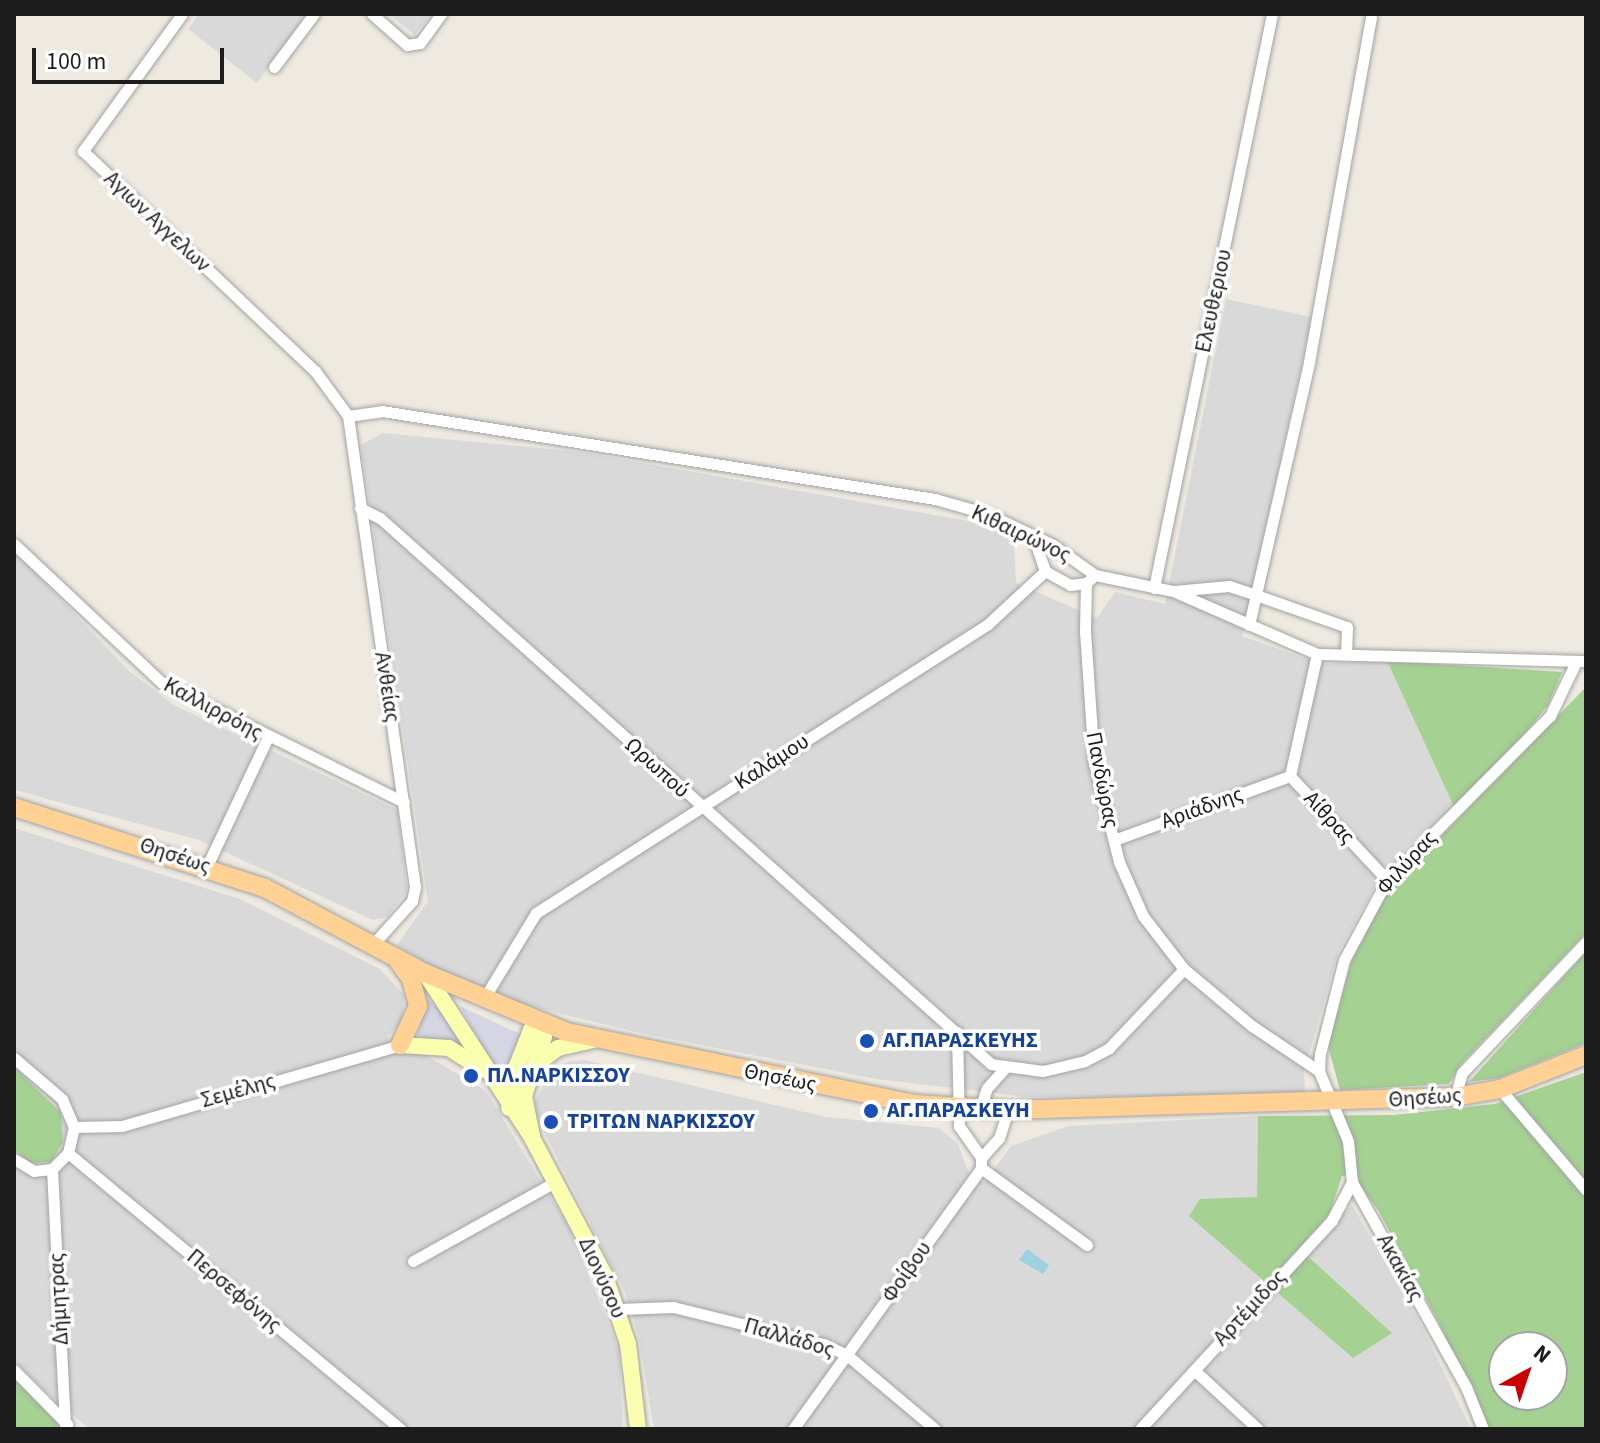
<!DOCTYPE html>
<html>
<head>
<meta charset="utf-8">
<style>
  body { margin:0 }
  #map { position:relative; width:1600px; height:1443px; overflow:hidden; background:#eeeae1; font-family:"Source Sans 3",sans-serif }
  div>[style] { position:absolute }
  .residential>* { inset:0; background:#dad9d9 }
  .forest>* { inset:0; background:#a5d192 }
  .plaza>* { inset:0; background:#d5d5e4 }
  .water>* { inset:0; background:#9dd1e0 }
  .roads { filter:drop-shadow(0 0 2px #a3a3a3) drop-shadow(0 0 2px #a3a3a3) }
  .minor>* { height:11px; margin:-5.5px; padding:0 5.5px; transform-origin:5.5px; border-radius:5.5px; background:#fff }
  .secondary>* { height:16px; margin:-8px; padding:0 8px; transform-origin:8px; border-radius:8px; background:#fafeaf }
  .primary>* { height:18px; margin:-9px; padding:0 9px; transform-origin:9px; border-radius:9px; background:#ffd195 }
  .dots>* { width:22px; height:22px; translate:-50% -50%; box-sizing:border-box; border:4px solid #fff; border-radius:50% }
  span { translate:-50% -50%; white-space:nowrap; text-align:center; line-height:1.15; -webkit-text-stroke:7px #fff; paint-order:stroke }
  .street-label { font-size:22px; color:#1c1c1c }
  .transit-label { font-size:22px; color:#164399; font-weight:700 }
  .left { translate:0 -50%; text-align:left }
  .frame { position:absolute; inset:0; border:16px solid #1c1c1c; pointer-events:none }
  .north { position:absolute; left:1488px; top:1331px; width:80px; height:80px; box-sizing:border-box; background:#fff; border:2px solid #a4a4a4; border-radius:50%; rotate:40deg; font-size:22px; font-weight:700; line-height:32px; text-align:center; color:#1c1c1c }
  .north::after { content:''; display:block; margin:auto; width:28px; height:36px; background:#c80000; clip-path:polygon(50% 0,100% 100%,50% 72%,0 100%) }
  .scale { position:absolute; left:32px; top:48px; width:192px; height:36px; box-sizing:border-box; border:4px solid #1c1c1c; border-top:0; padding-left:10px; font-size:24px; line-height:28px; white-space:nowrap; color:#1c1c1c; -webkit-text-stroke:6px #fff; paint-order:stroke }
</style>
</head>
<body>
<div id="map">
  <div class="residential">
    <div style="clip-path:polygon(199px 14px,307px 14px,257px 83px,188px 29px)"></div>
    <div style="clip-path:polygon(389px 14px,431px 14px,415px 35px)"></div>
    <div style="clip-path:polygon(1226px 299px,1312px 317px,1242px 636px,1320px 664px,1387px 661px,1454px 807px,1411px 843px,1377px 882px,1338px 953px,1304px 1072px,1305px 1095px,1028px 1097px,876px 1079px,640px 1033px,517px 1003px,437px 970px,397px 945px,428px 901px,361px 445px,383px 433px,581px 452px,991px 525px,1014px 544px,1016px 583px,1097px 618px,1115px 592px,1165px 604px)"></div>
    <div style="clip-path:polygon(14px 550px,129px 671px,174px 705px,398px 810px,407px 891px,387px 917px,373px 920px,199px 840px,14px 790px)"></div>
    <div style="clip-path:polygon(14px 828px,240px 899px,380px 969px,404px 995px,403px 1021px,388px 1036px,392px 1052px,424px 1054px,486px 1091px,570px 1229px,619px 1350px,623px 1429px,89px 1429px,40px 1386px,14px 1360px)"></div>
    <div style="clip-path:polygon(584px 1060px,826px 1117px,939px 1128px,958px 1144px,968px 1171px,984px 1183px,1011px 1146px,1068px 1126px,1258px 1116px,1257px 1198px,1200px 1199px,1391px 1332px,1308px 1256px,1352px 1205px,1423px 1328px,1471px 1429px,654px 1429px,639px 1338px,625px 1292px,535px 1114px,535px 1101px,547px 1078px,566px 1062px)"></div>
  </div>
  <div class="forest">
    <div style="clip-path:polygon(1387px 661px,1562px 672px,1548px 705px,1524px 735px,1454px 807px)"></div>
    <div style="clip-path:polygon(1586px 687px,1586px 933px,1462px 1063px,1449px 1084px,1340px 1090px,1328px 1046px,1352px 959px,1387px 892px)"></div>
    <div style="clip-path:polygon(1586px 952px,1586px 1043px,1499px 1078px,1469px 1082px)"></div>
    <div style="clip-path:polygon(14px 1067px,61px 1113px,63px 1142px,51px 1162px,31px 1163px,14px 1149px)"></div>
    <div style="clip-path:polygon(evenodd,1586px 1072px,1586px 1429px,1489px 1429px,1437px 1319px,1378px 1210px,1352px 1175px,1342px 1176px,1329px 1215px,1299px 1248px,1392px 1333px,1353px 1358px,1189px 1216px,1200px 1199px,1257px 1197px,1258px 1116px,1394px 1115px,1495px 1104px,1586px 1072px,1504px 1347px,1552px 1347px,1552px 1395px,1504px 1395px,1504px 1347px)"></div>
    <div style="clip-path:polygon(14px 1378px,61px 1427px,61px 1429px,14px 1429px)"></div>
  </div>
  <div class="plaza">
    <div style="clip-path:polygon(426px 998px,437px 1007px,462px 1045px,418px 1036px)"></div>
    <div style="clip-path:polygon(460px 1006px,522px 1035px,505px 1087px)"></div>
  </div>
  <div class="water">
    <div style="clip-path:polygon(1027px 1249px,1049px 1265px,1043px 1274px,1019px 1260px)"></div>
  </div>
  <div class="roads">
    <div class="minor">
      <div style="left:182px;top:14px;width:169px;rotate:125.9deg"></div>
      <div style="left:83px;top:151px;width:320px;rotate:43.5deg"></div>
      <div style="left:315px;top:371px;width:56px;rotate:53.7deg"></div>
      <div style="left:348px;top:416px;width:476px;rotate:81.9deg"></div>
      <div style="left:415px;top:887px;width:14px;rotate:102deg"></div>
      <div style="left:412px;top:901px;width:57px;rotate:132.1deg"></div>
      <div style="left:372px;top:14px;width:47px;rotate:41.5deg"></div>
      <div style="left:407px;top:45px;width:13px;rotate:-9deg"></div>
      <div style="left:420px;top:43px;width:36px;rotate:-54deg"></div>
      <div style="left:274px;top:67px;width:66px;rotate:-53deg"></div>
      <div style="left:348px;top:416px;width:34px;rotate:-8deg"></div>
      <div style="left:382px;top:411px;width:560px;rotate:9.04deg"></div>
      <div style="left:935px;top:499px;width:55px;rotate:15.8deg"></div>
      <div style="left:988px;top:514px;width:72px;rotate:25.5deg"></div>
      <div style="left:1053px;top:545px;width:52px;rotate:35.5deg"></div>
      <div style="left:1095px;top:575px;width:80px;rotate:11.6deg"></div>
      <div style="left:1173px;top:591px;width:157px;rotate:23.6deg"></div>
      <div style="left:1317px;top:654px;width:269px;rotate:1.5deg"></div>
      <div style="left:360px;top:508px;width:22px;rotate:27deg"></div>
      <div style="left:380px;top:518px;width:819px;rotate:41.78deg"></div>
      <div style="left:991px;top:1064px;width:52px;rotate:7.7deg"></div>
      <div style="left:1043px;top:1071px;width:43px;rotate:-13.4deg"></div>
      <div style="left:1085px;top:1061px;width:27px;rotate:-28deg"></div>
      <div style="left:1109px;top:1048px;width:109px;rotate:-46.5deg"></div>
      <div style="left:1034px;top:539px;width:34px;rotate:71deg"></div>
      <div style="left:1045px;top:571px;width:29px;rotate:29deg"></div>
      <div style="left:1070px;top:585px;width:16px;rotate:-7deg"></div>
      <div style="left:14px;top:544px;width:202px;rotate:43.2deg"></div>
      <div style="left:161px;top:682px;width:271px;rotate:26.3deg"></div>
      <div style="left:1095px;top:575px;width:12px;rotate:138deg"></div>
      <div style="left:1086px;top:583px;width:48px;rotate:91.2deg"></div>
      <div style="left:1085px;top:631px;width:132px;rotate:86.1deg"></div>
      <div style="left:1094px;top:763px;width:102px;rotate:75.8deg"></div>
      <div style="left:1119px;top:862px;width:59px;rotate:66deg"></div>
      <div style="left:1143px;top:916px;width:67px;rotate:52.3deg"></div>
      <div style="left:1184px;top:969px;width:89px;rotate:40deg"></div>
      <div style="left:1252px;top:1026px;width:81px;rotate:33.9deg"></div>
      <div style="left:1154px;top:588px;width:586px;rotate:-78.38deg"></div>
      <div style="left:1174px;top:591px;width:55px;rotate:-5.2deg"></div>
      <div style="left:1229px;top:586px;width:28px;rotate:18deg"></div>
      <div style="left:1256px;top:595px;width:96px;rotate:19.4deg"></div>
      <div style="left:1347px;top:627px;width:26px;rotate:92deg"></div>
      <div style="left:1249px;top:625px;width:270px;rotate:-77.1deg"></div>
      <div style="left:1309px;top:362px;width:350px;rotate:-79.8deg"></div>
      <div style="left:1317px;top:654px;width:125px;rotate:102.5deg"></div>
      <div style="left:1290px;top:776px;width:142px;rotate:47deg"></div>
      <div style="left:1114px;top:840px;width:187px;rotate:-20deg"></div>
      <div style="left:207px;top:866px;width:143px;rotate:-64.7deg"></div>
      <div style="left:483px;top:1000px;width:102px;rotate:-58.7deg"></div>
      <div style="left:536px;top:913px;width:536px;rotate:-32.59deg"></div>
      <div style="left:988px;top:624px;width:78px;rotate:-42.9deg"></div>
      <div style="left:957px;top:1032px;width:94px;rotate:88.8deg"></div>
      <div style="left:959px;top:1126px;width:39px;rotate:55deg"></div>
      <div style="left:14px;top:1058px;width:63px;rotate:40.5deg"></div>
      <div style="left:62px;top:1099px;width:30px;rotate:67deg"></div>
      <div style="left:74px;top:1127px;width:27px;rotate:103deg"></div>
      <div style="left:68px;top:1153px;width:23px;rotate:135deg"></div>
      <div style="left:52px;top:1169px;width:18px;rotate:174deg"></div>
      <div style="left:34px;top:1171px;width:23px;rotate:-149deg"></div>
      <div style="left:1500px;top:1089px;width:133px;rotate:49.6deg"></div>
      <div style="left:1455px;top:1097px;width:25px;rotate:-74deg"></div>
      <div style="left:1462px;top:1073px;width:180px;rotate:-46.6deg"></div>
      <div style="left:980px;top:1109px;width:22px;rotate:-72deg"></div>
      <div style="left:987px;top:1088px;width:27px;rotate:-48deg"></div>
      <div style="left:74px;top:1127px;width:48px;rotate:-1.2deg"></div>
      <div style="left:122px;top:1126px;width:290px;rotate:-16.2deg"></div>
      <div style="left:68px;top:1153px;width:433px;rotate:39.7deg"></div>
      <div style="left:981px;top:1168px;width:131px;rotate:36deg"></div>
      <div style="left:52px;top:1169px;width:260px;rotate:87.1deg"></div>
      <div style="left:413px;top:1261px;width:162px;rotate:-29.1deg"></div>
      <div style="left:619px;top:1309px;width:54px;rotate:-2.1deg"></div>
      <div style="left:673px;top:1307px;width:155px;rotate:13.8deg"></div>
      <div style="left:824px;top:1344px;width:25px;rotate:26deg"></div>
      <div style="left:847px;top:1355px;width:115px;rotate:40.1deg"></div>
      <div style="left:14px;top:1370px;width:76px;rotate:45.5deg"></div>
      <div style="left:1194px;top:1370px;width:87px;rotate:42.7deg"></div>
      <div style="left:793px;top:1429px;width:322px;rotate:-54.2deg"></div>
      <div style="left:981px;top:1168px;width:10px;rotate:-90deg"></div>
      <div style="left:981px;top:1158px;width:27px;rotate:-48deg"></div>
      <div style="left:999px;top:1138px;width:29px;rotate:-72deg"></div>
      <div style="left:1140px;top:1429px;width:284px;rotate:-47.4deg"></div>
      <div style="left:1332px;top:1220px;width:43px;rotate:-62.2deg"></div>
      <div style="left:1483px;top:1429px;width:45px;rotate:-112deg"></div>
      <div style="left:1466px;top:1387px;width:235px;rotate:-119.1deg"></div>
      <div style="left:1352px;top:1182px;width:41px;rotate:-95.6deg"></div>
      <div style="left:1348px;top:1141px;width:76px;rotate:-112.5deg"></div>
      <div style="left:1319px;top:1071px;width:17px;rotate:-87deg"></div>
      <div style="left:1320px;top:1054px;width:97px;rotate:-75.7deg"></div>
      <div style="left:1344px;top:960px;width:91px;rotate:-61.7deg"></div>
      <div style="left:1387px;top:880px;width:231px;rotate:-45.2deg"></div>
      <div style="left:1550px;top:716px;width:60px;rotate:-64.3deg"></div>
    </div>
    <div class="secondary">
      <div style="left:425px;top:973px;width:197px;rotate:57deg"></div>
      <div style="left:532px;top:1138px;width:156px;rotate:62.1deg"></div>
      <div style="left:605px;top:1276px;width:72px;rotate:71.3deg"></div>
      <div style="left:628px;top:1344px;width:86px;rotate:83.3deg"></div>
      <div style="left:400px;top:1045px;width:49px;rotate:3.5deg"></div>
      <div style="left:449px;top:1048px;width:40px;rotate:32.9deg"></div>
      <div style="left:534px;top:1066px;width:30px;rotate:-37deg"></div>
      <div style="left:558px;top:1048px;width:36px;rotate:-13deg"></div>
      <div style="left:509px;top:1108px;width:30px;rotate:-84deg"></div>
      <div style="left:512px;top:1078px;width:52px;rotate:-68.4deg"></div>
      <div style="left:531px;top:1030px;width:12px;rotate:-31deg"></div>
      <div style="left:541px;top:1024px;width:13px;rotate:77deg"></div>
      <div style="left:544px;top:1037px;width:62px;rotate:108.7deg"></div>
      <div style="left:524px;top:1096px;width:41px;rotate:78.7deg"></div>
    </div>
    <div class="primary">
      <div style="left:14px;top:807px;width:264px;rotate:17.9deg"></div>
      <div style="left:265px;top:888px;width:181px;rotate:28deg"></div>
      <div style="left:425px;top:973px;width:154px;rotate:22.6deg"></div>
      <div style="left:567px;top:1032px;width:355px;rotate:11.7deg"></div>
      <div style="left:915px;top:1104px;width:93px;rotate:3.7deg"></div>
      <div style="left:1008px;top:1110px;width:447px;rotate:-1.7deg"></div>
      <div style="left:1455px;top:1097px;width:46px;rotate:-10.1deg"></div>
      <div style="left:1500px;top:1089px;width:92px;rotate:-21.6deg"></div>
      <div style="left:398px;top:961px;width:22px;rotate:54deg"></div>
      <div style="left:411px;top:979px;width:28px;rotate:75deg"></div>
      <div style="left:418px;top:1006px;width:43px;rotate:114.8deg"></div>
    </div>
  </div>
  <div class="dots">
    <div style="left:867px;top:1041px;background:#1a4fb4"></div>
    <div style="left:471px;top:1076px;background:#1a4fb4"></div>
    <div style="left:871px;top:1111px;background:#1a4fb4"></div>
    <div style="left:551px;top:1122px;background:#1a4fb4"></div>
  </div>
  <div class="street-label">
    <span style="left:157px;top:222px;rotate:43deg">Αγιων Αγγελων</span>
    <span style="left:1214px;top:301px;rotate:-78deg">Ελευθεριου</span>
    <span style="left:1021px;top:534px;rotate:25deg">Κιθαιρώνος</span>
    <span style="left:387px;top:687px;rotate:81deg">Ανθείας</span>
    <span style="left:213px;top:709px;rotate:28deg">Καλλιρρόης</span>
    <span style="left:772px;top:762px;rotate:-33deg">Καλάμου</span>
    <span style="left:657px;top:768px;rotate:42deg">Ωρωπού</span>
    <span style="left:1102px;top:780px;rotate:79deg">Πανδώρας</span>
    <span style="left:1202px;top:808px;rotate:-20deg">Αριάδνης</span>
    <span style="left:1329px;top:818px;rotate:47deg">Αίθρας</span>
    <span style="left:175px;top:856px;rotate:18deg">Θησέως</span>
    <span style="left:1407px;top:863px;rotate:-48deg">Φιλύρας</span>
    <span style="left:780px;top:1078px;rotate:11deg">Θησέως</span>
    <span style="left:238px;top:1091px;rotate:-16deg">Σεμέλης</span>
    <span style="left:1425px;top:1098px;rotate:-4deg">Θησέως</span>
    <span style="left:1400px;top:1268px;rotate:61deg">Ακακίας</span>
    <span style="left:907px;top:1272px;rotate:-55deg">Φοίβου</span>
    <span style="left:602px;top:1278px;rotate:66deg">Διονύσου</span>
    <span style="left:234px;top:1291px;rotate:40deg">Περσεφόνης</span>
    <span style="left:59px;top:1299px;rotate:-93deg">Δήμητρας</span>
    <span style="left:1250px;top:1308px;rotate:-47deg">Αρτέμιδος</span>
    <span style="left:789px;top:1338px;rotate:16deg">Παλλάδος</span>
  </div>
  <div class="transit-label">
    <span class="left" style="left:883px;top:1041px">ΑΓ.ΠΑΡΑΣΚΕΥΗΣ</span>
    <span class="left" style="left:487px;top:1076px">ΠΛ.ΝΑΡΚΙΣΣΟΥ</span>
    <span class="left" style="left:887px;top:1111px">ΑΓ.ΠΑΡΑΣΚΕΥΗ</span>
    <span class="left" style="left:567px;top:1122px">ΤΡΙΤΩΝ ΝΑΡΚΙΣΣΟΥ</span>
  </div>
  <div class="frame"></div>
  <div class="north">N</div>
  <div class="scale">100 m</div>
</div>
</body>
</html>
